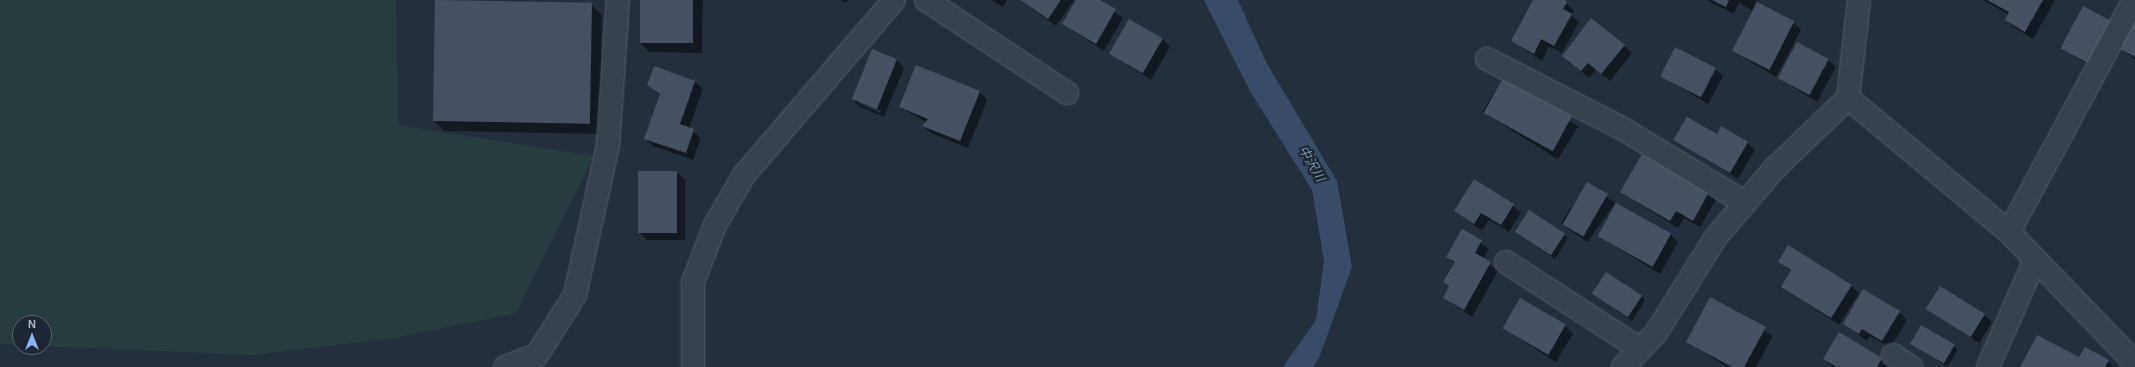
<!DOCTYPE html>
<html>
<head>
<meta charset="utf-8">
<style>
  body { margin:0 }
  #map { position:relative; width:2135px; height:367px; overflow:hidden; background:#242f3e; font-family:Arial,"Noto Sans JP",sans-serif }
  div>[style] { position:absolute }
  .green>* { inset:0; background:#263c3f }
  .water>* { inset:0; background:#394c67 }
  .shadow>* { inset:0; background:#0007; transform-origin:0 0 }
  .building>* { inset:0; background:#455162; transform-origin:0 0 }
  .roads { filter:drop-shadow(0 0 1px #565f6c) drop-shadow(0 0 1px #565f6c) }
  .minor>* { height:22px; margin:-11px; padding:0 11px; transform-origin:11px; border-radius:11px; background:#38414e }
  span { translate:-50% -50%; white-space:nowrap; text-align:center; line-height:1.15; -webkit-text-stroke:4px #1d2633; paint-order:stroke }
  .water-label { font-size:13px; color:#7c92b1; font-style:italic }
  .north { position:absolute; left:12px; top:315px; width:40px; height:40px; box-sizing:border-box; background:#1d2633; border:1px solid #59626f; border-radius:50%; rotate:0deg; font-size:11px; font-weight:700; line-height:16px; text-align:center; color:#b4bcc9 }
  .north::after { content:''; display:block; margin:auto; width:14px; height:18px; background:#8ab4f8; clip-path:polygon(50% 0,100% 100%,50% 72%,0 100%) }
</style>
</head>
<body>
<div id="map">
  <div class="green">
    <div style="clip-path:polygon(0 0,396px 0,398px 125px,594px 156px,516px 313px,394px 338px,252px 355px,44px 346px,44px 323px,20px 323px,20px 345px,0 344px)"></div>
  </div>
  <div class="water">
    <div style="clip-path:polygon(1204px 0,1238px 0,1266px 62px,1337px 181px,1352px 267px,1319px 358px,1313px 367px,1283px 367px,1316px 320px,1324px 261px,1312px 190px,1250px 91px)"></div>
  </div>
  <div class="shadow">
    <div style="clip-path:polygon(641px 0,703px 0,702px 53px,650px 52px,640px 43px)"></div>
    <div style="clip-path:polygon(841px 0,849px 0,846px 3px)"></div>
    <div style="clip-path:polygon(991px 0,1007px 0,1003px 7px)"></div>
    <div style="clip-path:polygon(1020px 0,1074px 0,1056px 26px)"></div>
    <div style="clip-path:polygon(1077px 0,1098px 0,1123px 18px,1104px 51px,1063px 24px)"></div>
    <div style="clip-path:polygon(1534px 0,1561px 0,1574px 10px,1571px 15px,1579px 22px,1562px 53px,1549px 46px,1542px 61px,1512px 41px)"></div>
    <div style="clip-path:polygon(1706px 0,1757px 0,1752px 10px,1739px 3px,1734px 14px)"></div>
    <div style="clip-path:polygon(1983px 0,2055px 0,2033px 39px,2014px 27px,2006px 20px,2009px 15px)"></div>
    <div style="clip-path:polygon(591px 4px,602px 15px,600px 134px,444px 131px,433px 120px)"></div>
    <div style="clip-path:polygon(1793px 22px,1801px 30px,1776px 77px,1733px 51px)"></div>
    <div style="clip-path:polygon(2110px 22px,2093px 68px,2060px 47px)"></div>
    <div style="clip-path:polygon(2135px 22px,2135px 60px,2120px 48px)"></div>
    <div style="clip-path:polygon(1163px 39px,1170px 47px,1151px 80px,1110px 53px)"></div>
    <div style="clip-path:polygon(1624px 46px,1632px 53px,1610px 81px,1596px 70px,1589px 78px,1563px 56px)"></div>
    <div style="clip-path:polygon(evenodd,872px 51px,897px 60px,904px 68px,884px 117px,860px 107px,852px 99px,872px 51px,860px 102px,881px 111px,880px 113px,860px 104px,860px 102px)"></div>
    <div style="clip-path:polygon(1828px 60px,1836px 67px,1817px 102px,1779px 78px)"></div>
    <div style="clip-path:polygon(654px 67px,695px 82px,703px 89px,689px 128px,701px 138px,693px 160px,653px 146px,645px 139px,661px 96px,648px 84px)"></div>
    <div style="clip-path:polygon(917px 67px,980px 92px,987px 100px,968px 148px,931px 133px,923px 126px,926px 122px,900px 107px)"></div>
    <div style="clip-path:polygon(1715px 69px,1723px 76px,1708px 104px,1662px 76px)"></div>
    <div style="left:1503px;top:79px;width:89px;height:39px;rotate:32deg"></div>
    <div style="clip-path:polygon(1717px 135px,1747px 142px,1755px 150px,1738px 179px,1675px 140px)"></div>
    <div style="clip-path:polygon(639px 172px,677px 172px,685px 180px,685px 240px,647px 240px,639px 232px)"></div>
    <div style="clip-path:polygon(1474px 180px,1521px 212px,1509px 232px,1489px 220px,1482px 231px,1455px 211px)"></div>
    <div style="left:1588px;top:184px;width:33px;height:48px;rotate:35deg"></div>
    <div style="clip-path:polygon(1621px 192px,1708px 193px,1716px 200px,1700px 227px,1684px 218px,1678px 228px)"></div>
    <div style="clip-path:polygon(1462px 230px,1489px 249px,1483px 259px,1498px 271px,1472px 317px,1444px 298px,1450px 288px,1444px 282px,1455px 264px,1447px 257px)"></div>
    <div style="clip-path:polygon(1516px 232px,1564px 234px,1568px 238px,1555px 259px)"></div>
    <div style="clip-path:polygon(1670px 234px,1678px 242px,1660px 274px,1599px 236px)"></div>
    <div style="clip-path:polygon(1779px 262px,1851px 285px,1859px 293px,1839px 325px,1782px 287px,1791px 272px)"></div>
    <div style="clip-path:polygon(1593px 294px,1641px 295px,1645px 300px,1632px 321px)"></div>
    <div style="clip-path:polygon(1710px 298px,1773px 336px,1756px 367px,1727px 367px,1687px 341px)"></div>
    <div style="clip-path:polygon(1928px 308px,1984px 315px,1992px 322px,1979px 343px)"></div>
    <div style="clip-path:polygon(1899px 312px,1907px 320px,1890px 348px,1870px 336px,1867px 341px,1844px 324px)"></div>
    <div style="clip-path:polygon(1565px 326px,1573px 334px,1556px 362px,1503px 328px)"></div>
    <div style="clip-path:polygon(1911px 344px,1954px 346px,1958px 350px,1947px 367px)"></div>
    <div style="clip-path:polygon(1881px 358px,1889px 367px,1833px 367px,1824px 359px)"></div>
    <div style="clip-path:polygon(2079px 358px,2108px 361px,2115px 367px,2021px 367px)"></div>
  </div>
  <div class="building">
    <div style="left:435px;top:0;width:157px;height:121px;rotate:1deg"></div>
    <div style="left:640px;top:0;width:53px;height:43px"></div>
    <div style="clip-path:polygon(1020px 0,1061px 0,1048px 19px)"></div>
    <div style="clip-path:polygon(1076px 0,1100px 0,1116px 9px,1096px 44px,1062px 24px)"></div>
    <div style="clip-path:polygon(1533px 0,1564px 0,1567px 2px,1563px 9px,1572px 14px,1554px 46px,1541px 39px,1534px 54px,1511px 41px)"></div>
    <div style="clip-path:polygon(1712px 0,1729px 0,1726px 7px)"></div>
    <div style="clip-path:polygon(1987px 0,2043px 0,2025px 32px,2005px 20px,2009px 12px)"></div>
    <div style="left:1757px;top:2px;width:42px;height:55px;rotate:27deg"></div>
    <div style="left:2083px;top:6px;width:32px;height:48px;rotate:28deg"></div>
    <div style="clip-path:polygon(1591px 18px,1625px 45px,1601px 74px,1588px 63px,1581px 71px,1562px 56px)"></div>
    <div style="left:1129px;top:19px;width:39px;height:40px;rotate:30deg"></div>
    <div style="clip-path:polygon(2135px 20px,2135px 57px,2118px 48px)"></div>
    <div style="left:1797px;top:42px;width:36px;height:41px;rotate:28deg"></div>
    <div style="left:1675px;top:47px;width:46px;height:33px;rotate:27deg"></div>
    <div style="left:872px;top:49px;width:27px;height:54px;rotate:22deg"></div>
    <div style="clip-path:polygon(916px 65px,980px 91px,960px 141px,922px 126px,928px 119px,899px 107px)"></div>
    <div style="clip-path:polygon(654px 66px,695px 81px,680px 124px,694px 129px,686px 153px,644px 139px,660px 94px,647px 85px)"></div>
    <div style="left:1503px;top:78px;width:79px;height:40px;rotate:29deg"></div>
    <div style="clip-path:polygon(1687px 117px,1717px 134px,1721px 126px,1748px 142px,1730px 173px,1673px 140px)"></div>
    <div style="clip-path:polygon(1642px 154px,1709px 192px,1693px 221px,1676px 211px,1670px 221px,1620px 192px)"></div>
    <div style="left:638px;top:171px;width:39px;height:62px"></div>
    <div style="clip-path:polygon(1474px 179px,1514px 204px,1501px 225px,1481px 213px,1474px 224px,1454px 211px)"></div>
    <div style="left:1587px;top:182px;width:24px;height:49px;rotate:30deg"></div>
    <div style="left:1616px;top:203px;width:63px;height:38px;rotate:29deg"></div>
    <div style="left:1529px;top:210px;width:43px;height:26px;rotate:33deg"></div>
    <div style="clip-path:polygon(1462px 229px,1482px 240px,1475px 253px,1491px 262px,1464px 310px,1443px 298px,1449px 286px,1443px 282px,1455px 262px,1446px 257px)"></div>
    <div style="clip-path:polygon(1788px 245px,1852px 285px,1831px 318px,1781px 287px,1791px 270px,1778px 262px)"></div>
    <div style="left:1606px;top:272px;width:43px;height:26px;rotate:33deg"></div>
    <div style="left:1940px;top:286px;width:53px;height:27px;rotate:32deg"></div>
    <div style="clip-path:polygon(1863px 289px,1900px 311px,1882px 341px,1862px 329px,1859px 334px,1843px 324px)"></div>
    <div style="clip-path:polygon(1710px 297px,1766px 327px,1744px 367px,1732px 367px,1686px 342px)"></div>
    <div style="left:1520px;top:298px;width:53px;height:35px;rotate:30deg"></div>
    <div style="left:1921px;top:325px;width:39px;height:22px;rotate:30deg"></div>
    <div style="clip-path:polygon(1839px 332px,1882px 358px,1877px 367px,1837px 367px,1823px 359px)"></div>
    <div style="clip-path:polygon(2037px 335px,2079px 357px,2085px 347px,2109px 360px,2105px 367px,2020px 367px)"></div>
  </div>
  <div class="roads">
    <div class="minor">
      <div style="left:926px;top:0;width:169px;rotate:33.4deg"></div>
      <div style="left:1487px;top:59px;width:155px;rotate:27.2deg"></div>
      <div style="left:1625px;top:130px;width:140px;rotate:31.3deg"></div>
      <div style="left:1848px;top:98px;width:209px;rotate:39.8deg"></div>
      <div style="left:2009px;top:232px;width:182px;rotate:46.1deg"></div>
      <div style="left:2009px;top:232px;width:264px;rotate:-61.7deg"></div>
      <div style="left:1506px;top:262px;width:160px;rotate:33deg"></div>
      <div style="left:1893px;top:355px;width:22px;rotate:34deg"></div>
      <div style="left:505px;top:367px;width:34px;rotate:-21deg"></div>
      <div style="left:537px;top:355px;width:71px;rotate:-57.7deg"></div>
      <div style="left:575px;top:295px;width:154px;rotate:-77.6deg"></div>
      <div style="left:608px;top:145px;width:145px;rotate:-86.1deg"></div>
      <div style="left:693px;top:367px;width:85px;rotate:-90deg"></div>
      <div style="left:693px;top:282px;width:61px;rotate:-68.9deg"></div>
      <div style="left:715px;top:225px;width:58px;rotate:-59.9deg"></div>
      <div style="left:744px;top:175px;width:230px;rotate:-49.4deg"></div>
      <div style="left:1623px;top:367px;width:47px;rotate:-45.9deg"></div>
      <div style="left:1656px;top:333px;width:113px;rotate:-58deg"></div>
      <div style="left:1716px;top:237px;width:89px;rotate:-49.5deg"></div>
      <div style="left:1774px;top:169px;width:103px;rotate:-43.8deg"></div>
      <div style="left:1848px;top:98px;width:99px;rotate:-83.6deg"></div>
      <div style="left:1988px;top:367px;width:117px;rotate:-66.3deg"></div>
    </div>
  </div>
  <div class="water-label">
    <span style="left:1311px;top:164px;rotate:59deg">中沢川</span>
  </div>
  <div class="north">N</div>
</div>
</body>
</html>
